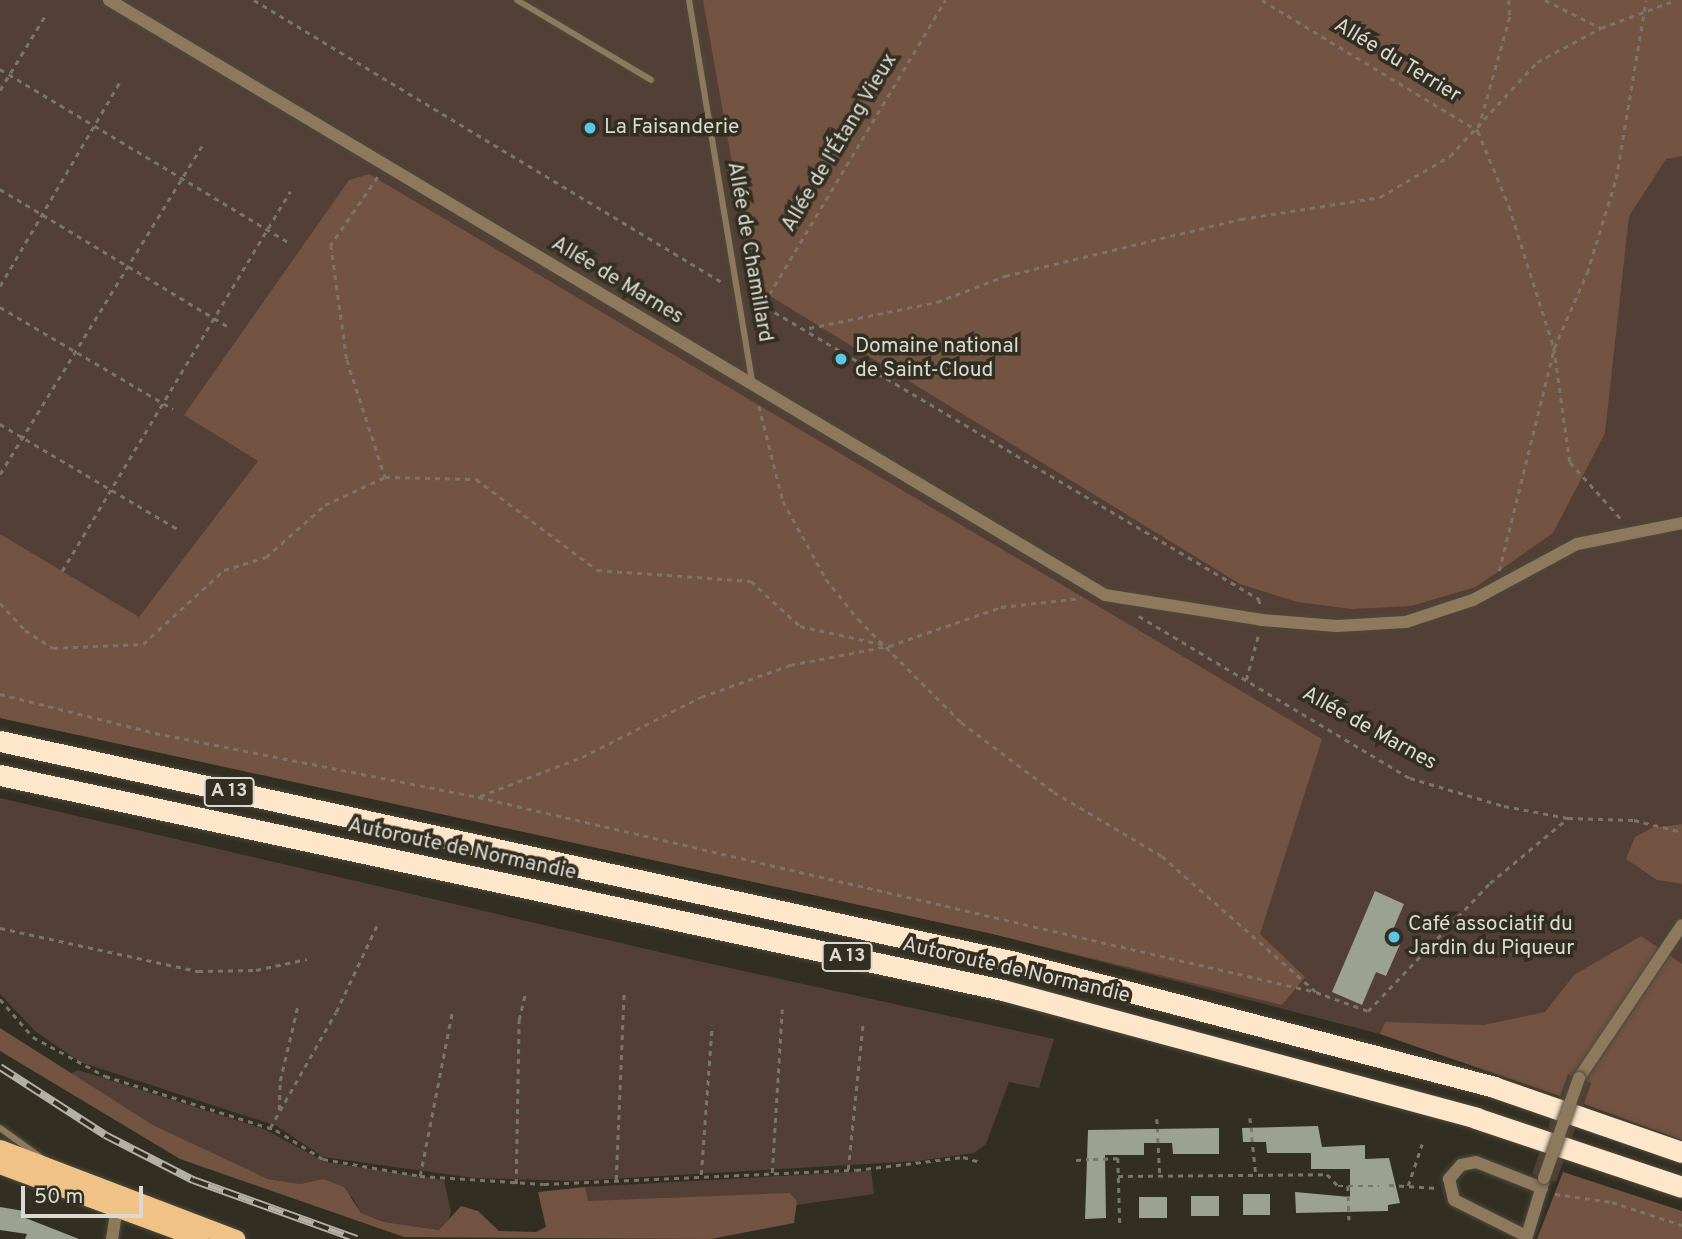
<!DOCTYPE html>
<html>
<head>
<meta charset="utf-8">
<style>
  body { margin:0 }
  #map { position:relative; width:1682px; height:1239px; overflow:hidden; background:#322f22; font-family:Overpass,sans-serif }
  div>[style] { position:absolute }
  .green>* { inset:0; background:#533f35 }
  .forest>* { inset:0; background:#735341 }
  .building>* { inset:0; background:#9ca292; transform-origin:0 0 }
  .path>* { height:2.5px; margin-top:-1.25px; transform-origin:0; background:repeating-linear-gradient(90deg,#78766b 0 5px,transparent 0 10px) }
  .roads { filter:drop-shadow(0 0 2px #4d4a3e) drop-shadow(0 0 2px #4d4a3e) }
  .service>* { height:6px; margin:-3px; padding:0 3px; transform-origin:3px; border-radius:3px; background:#8f795c }
  .minor>* { height:12px; margin:-6px; padding:0 6px; transform-origin:6px; border-radius:6px; background:#8f795c }
  .primary>* { height:18px; margin:-9px; padding:0 9px; transform-origin:9px; border-radius:9px; background:#f1c285 }
  .motorway>* { height:21px; margin:-10.5px; padding:0 10.5px; transform-origin:10.5px; border-radius:10.5px; background:#fde6ca }
  .rail>* { height:8px; margin-top:-4px; transform-origin:0; background:repeating-linear-gradient(90deg,#322f22 0 16px,#b3b0a7 0 32px); box-sizing:border-box; border-block:2px solid #b3b0a7 }
  .bridges { filter:drop-shadow(0 0 2px #4d4a3e) drop-shadow(0 0 2px #4d4a3e) }
  .minor-bridge>* { height:12px; margin:-6px; padding:0 6px; transform-origin:6px; border-radius:6px; background:#8f795c }
  .dots>* { width:19px; height:19px; translate:-50% -50%; box-sizing:border-box; border:4px solid #322f22; border-radius:50% }
  span { translate:-50% -50%; white-space:nowrap; text-align:center; line-height:1.15; -webkit-text-stroke:7px #322f22; paint-order:stroke }
  .shield-label span { padding:2px 5px; background:#322f22; border:2px solid; border-radius:5px; -webkit-text-stroke-width:0 }
  .shield-label { font-size:19px; color:#dbd9d1; font-weight:700 }
  .street-label { font-size:21px; color:#dbd9d1 }
  .poi-label { font-size:21px; color:#dbd9d1 }
  .left { translate:0 -50%; text-align:left }
  .scale { position:absolute; left:21px; top:1186px; width:122px; height:32px; box-sizing:border-box; border:4px solid #dbd9d1; border-top:0; padding-left:9px; font-size:21px; line-height:24px; white-space:nowrap; color:#dbd9d1; -webkit-text-stroke:5px #322f22; paint-order:stroke }
</style>
</head>
<body>
<div id="map">
  <div class="green">
    <div style="clip-path:polygon(0 0,1682px 0,1682px 1140px,1584px 1104px,1556px 1182px,1532px 1174px,1559px 1096px,1380px 1034px,993px 934px,0 718px)"></div>
    <div style="clip-path:polygon(0 798px,698px 961px,1054px 1039px,1039px 1088px,1009px 1082px,986px 1144px,974px 1153px,918px 1161px,575px 1181px,474px 1178px,323px 1157px,277px 1126px,80px 1062px,35px 1031px,0 994px)"></div>
    <div style="clip-path:polygon(78px 1070px,264px 1129px,325px 1162px,444px 1180px,451px 1212px,447px 1225px,439px 1230px,384px 1222px,361px 1213px,353px 1198px,323px 1179px,300px 1184px,268px 1179px,153px 1125px,70px 1074px)"></div>
    <div style="clip-path:polygon(871px 1171px,874px 1194px,796px 1205px,587px 1201px,585px 1187px)"></div>
  </div>
  <div class="forest">
    <div style="clip-path:polygon(703px 0,1682px 0,1682px 156px,1666px 159px,1629px 216px,1605px 433px,1553px 533px,1476px 587px,1411px 606px,1352px 609px,1297px 602px,1240px 584px,754px 286px)"></div>
    <div style="clip-path:polygon(369px 174px,1322px 739px,1260px 934px,1305px 977px,1282px 1005px,993px 934px,0 718px,0 534px,139px 617px,258px 461px,184px 415px,349px 180px)"></div>
    <div style="clip-path:polygon(1682px 824px,1682px 884px,1657px 880px,1626px 859px,1635px 837px,1652px 828px)"></div>
    <div style="clip-path:polygon(1641px 936px,1682px 964px,1682px 1140px,1584px 1104px,1591px 1083px,1568px 1074px,1560px 1096px,1380px 1034px,1385px 1022px,1484px 1025px,1545px 1012px,1574px 975px)"></div>
    <div style="clip-path:polygon(0 1028px,153px 1125px,268px 1179px,300px 1184px,323px 1179px,344px 1187px,361px 1213px,384px 1222px,439px 1230px,461px 1206px,478px 1211px,499px 1231px,536px 1232px,546px 1227px,538px 1192px,585px 1187px,588px 1201px,790px 1193px,797px 1201px,794px 1223px,711px 1239px,404px 1237px,180px 1159px,0 1051px)"></div>
    <div style="clip-path:polygon(1563px 1172px,1682px 1211px,1682px 1239px,1537px 1239px)"></div>
  </div>
  <div class="building">
    <div style="clip-path:polygon(1375px 891px,1404px 904px,1390px 937px,1401px 942px,1386px 976px,1376px 972px,1362px 1005px,1332px 992px)"></div>
    <div style="clip-path:polygon(1318px 1126px,1322px 1147px,1365px 1145px,1365px 1159px,1389px 1158px,1400px 1203px,1388px 1205px,1388px 1211px,1296px 1213px,1295px 1192px,1350px 1197px,1350px 1169px,1311px 1169px,1311px 1153px,1267px 1153px,1266px 1142px,1243px 1142px,1242px 1128px)"></div>
    <div style="clip-path:polygon(1219px 1128px,1219px 1154px,1173px 1154px,1172px 1143px,1144px 1143px,1144px 1155px,1105px 1155px,1106px 1218px,1085px 1219px,1088px 1130px)"></div>
    <div style="left:1243px;top:1194px;width:27px;height:21px"></div>
    <div style="left:1191px;top:1196px;width:28px;height:20px"></div>
    <div style="left:1139px;top:1197px;width:28px;height:21px"></div>
    <div style="clip-path:polygon(0 1207px,24px 1211px,23px 1217px,79px 1239px,25px 1239px,27px 1234px,0 1230px)"></div>
  </div>
  <div class="path">
    <div style="left:254px;top:0;width:550px;rotate:31.09deg"></div>
    <div style="left:1262px;top:0;width:253px;rotate:31.2deg"></div>
    <div style="left:1509px;top:0;width:17px;rotate:87deg"></div>
    <div style="left:1510px;top:17px;width:118px;rotate:105.7deg"></div>
    <div style="left:1478px;top:131px;width:81px;rotate:67.5deg"></div>
    <div style="left:1509px;top:206px;width:149px;rotate:72.4deg"></div>
    <div style="left:1554px;top:348px;width:115px;rotate:82deg"></div>
    <div style="left:1570px;top:462px;width:79px;rotate:48.1deg"></div>
    <div style="left:1545px;top:0;width:63px;rotate:26.6deg"></div>
    <div style="left:0;top:69px;width:340px;rotate:31deg"></div>
    <div style="left:0;top:90px;width:89px;rotate:-58.8deg"></div>
    <div style="left:378px;top:177px;width:83px;rotate:124.7deg"></div>
    <div style="left:331px;top:245px;width:116px;rotate:82.1deg"></div>
    <div style="left:347px;top:360px;width:123px;rotate:72deg"></div>
    <div style="left:0;top:189px;width:267px;rotate:31.1deg"></div>
    <div style="left:0;top:286px;width:239px;rotate:-59.6deg"></div>
    <div style="left:749px;top:297px;width:593px;rotate:30.63deg"></div>
    <div style="left:1259px;top:599px;width:6px;rotate:81deg"></div>
    <div style="left:764px;top:303px;width:353px;rotate:-59.1deg"></div>
    <div style="left:0;top:307px;width:201px;rotate:30.5deg"></div>
    <div style="left:809px;top:328px;width:131px;rotate:-11.5deg"></div>
    <div style="left:937px;top:302px;width:73px;rotate:-20.9deg"></div>
    <div style="left:1005px;top:276px;width:243px;rotate:-13.6deg"></div>
    <div style="left:1241px;top:219px;width:141px;rotate:-9deg"></div>
    <div style="left:1380px;top:197px;width:81px;rotate:-30.4deg"></div>
    <div style="left:1450px;top:156px;width:128px;rotate:-47.2deg"></div>
    <div style="left:1537px;top:62px;width:72px;rotate:-28deg"></div>
    <div style="left:1601px;top:28px;width:80px;rotate:-20.5deg"></div>
    <div style="left:759px;top:406px;width:98px;rotate:75.8deg"></div>
    <div style="left:783px;top:501px;width:89px;rotate:61.1deg"></div>
    <div style="left:826px;top:579px;width:51px;rotate:51.3deg"></div>
    <div style="left:858px;top:619px;width:146px;rotate:45deg"></div>
    <div style="left:961px;top:722px;width:116px;rotate:37deg"></div>
    <div style="left:1054px;top:792px;width:126px;rotate:30.7deg"></div>
    <div style="left:1162px;top:856px;width:205px;rotate:41.4deg"></div>
    <div style="left:1316px;top:992px;width:55px;rotate:20.1deg"></div>
    <div style="left:1368px;top:1011px;width:177px;rotate:-46.4deg"></div>
    <div style="left:1490px;top:883px;width:102px;rotate:-39.8deg"></div>
    <div style="left:0;top:424px;width:210px;rotate:30.6deg"></div>
    <div style="left:0;top:474px;width:385px;rotate:-58.4deg"></div>
    <div style="left:62px;top:571px;width:443px;rotate:-59deg"></div>
    <div style="left:1499px;top:571px;width:230px;rotate:-76.1deg"></div>
    <div style="left:1554px;top:348px;width:82px;rotate:-66.3deg"></div>
    <div style="left:1587px;top:273px;width:98px;rotate:-72.9deg"></div>
    <div style="left:1616px;top:179px;width:181px;rotate:-80.5deg"></div>
    <div style="left:0;top:603px;width:37px;rotate:47deg"></div>
    <div style="left:25px;top:630px;width:33px;rotate:33deg"></div>
    <div style="left:53px;top:648px;width:90px;rotate:-2.5deg"></div>
    <div style="left:143px;top:644px;width:110px;rotate:-42.4deg"></div>
    <div style="left:224px;top:570px;width:44px;rotate:-17.2deg"></div>
    <div style="left:266px;top:557px;width:79px;rotate:-41.4deg"></div>
    <div style="left:325px;top:505px;width:66px;rotate:-25deg"></div>
    <div style="left:385px;top:477px;width:91px;rotate:1.3deg"></div>
    <div style="left:476px;top:479px;width:151px;rotate:36.9deg"></div>
    <div style="left:597px;top:570px;width:154px;rotate:4.1deg"></div>
    <div style="left:751px;top:581px;width:67px;rotate:42.6deg"></div>
    <div style="left:800px;top:626px;width:88px;rotate:12.5deg"></div>
    <div style="left:1139px;top:616px;width:316px;rotate:30.9deg"></div>
    <div style="left:1410px;top:778px;width:98px;rotate:16.6deg"></div>
    <div style="left:1504px;top:806px;width:65px;rotate:10.6deg"></div>
    <div style="left:1568px;top:818px;width:66px;rotate:1.7deg"></div>
    <div style="left:1634px;top:820px;width:49px;rotate:14deg"></div>
    <div style="left:1246px;top:680px;width:50px;rotate:-74.8deg"></div>
    <div style="left:0;top:694px;width:160px;rotate:14.1deg"></div>
    <div style="left:155px;top:733px;width:329px;rotate:11.2deg"></div>
    <div style="left:478px;top:797px;width:860px;rotate:13.1deg"></div>
    <div style="left:480px;top:796px;width:109px;rotate:-20.9deg"></div>
    <div style="left:582px;top:757px;width:133px;rotate:-26.8deg"></div>
    <div style="left:701px;top:697px;width:95px;rotate:-19.8deg"></div>
    <div style="left:790px;top:665px;width:101px;rotate:-10.9deg"></div>
    <div style="left:889px;top:646px;width:119px;rotate:-19.2deg"></div>
    <div style="left:1001px;top:607px;width:81px;rotate:-6.3deg"></div>
    <div style="left:0;top:928px;width:203px;rotate:12.3deg"></div>
    <div style="left:198px;top:971px;width:58px;rotate:-1deg"></div>
    <div style="left:256px;top:970px;width:52px;rotate:-12.2deg"></div>
    <div style="left:0;top:999px;width:50px;rotate:49deg"></div>
    <div style="left:33px;top:1037px;width:82px;rotate:28.4deg"></div>
    <div style="left:105px;top:1076px;width:179px;rotate:17.5deg"></div>
    <div style="left:276px;top:1130px;width:55px;rotate:31.7deg"></div>
    <div style="left:323px;top:1159px;width:98px;rotate:9.9deg"></div>
    <div style="left:420px;top:1176px;width:124px;rotate:3.7deg"></div>
    <div style="left:544px;top:1184px;width:312px;rotate:-2.6deg"></div>
    <div style="left:856px;top:1170px;width:108px;rotate:-6.9deg"></div>
    <div style="left:963px;top:1157px;width:18px;rotate:16deg"></div>
    <div style="left:279px;top:1110px;width:29px;rotate:-88deg"></div>
    <div style="left:280px;top:1081px;width:78px;rotate:-76.7deg"></div>
    <div style="left:1250px;top:1118px;width:14px;rotate:82deg"></div>
    <div style="left:1157px;top:1119px;width:13px;rotate:86deg"></div>
    <div style="left:270px;top:1128px;width:133px;rotate:-60.4deg"></div>
    <div style="left:336px;top:1012px;width:98px;rotate:-64.7deg"></div>
    <div style="left:1252px;top:1137px;width:37px;rotate:84deg"></div>
    <div style="left:1158px;top:1138px;width:37px;rotate:87deg"></div>
    <div style="left:1093px;top:1159px;width:25px;rotate:-2deg"></div>
    <div style="left:1118px;top:1158px;width:67px;rotate:88.3deg"></div>
    <div style="left:1076px;top:1160px;width:13px;rotate:-4deg"></div>
    <div style="left:848px;top:1170px;width:149px;rotate:-84.2deg"></div>
    <div style="left:772px;top:1173px;width:164px;rotate:-86.5deg"></div>
    <div style="left:701px;top:1175px;width:150px;rotate:-85.8deg"></div>
    <div style="left:420px;top:1176px;width:166px;rotate:-78.9deg"></div>
    <div style="left:1118px;top:1176px;width:209px;rotate:-0.5deg"></div>
    <div style="left:1327px;top:1174px;width:16px;rotate:47deg"></div>
    <div style="left:1338px;top:1186px;width:41px"></div>
    <div style="left:616px;top:1180px;width:189px;rotate:-87.6deg"></div>
    <div style="left:516px;top:1184px;width:164px;rotate:-89deg"></div>
    <div style="left:519px;top:1020px;width:28px;rotate:-77deg"></div>
    <div style="left:1389px;top:1185px;width:49px;rotate:3.5deg"></div>
    <div style="left:1348px;top:1186px;width:34px;rotate:88deg"></div>
    <div style="left:1408px;top:1186px;width:44px;rotate:-71.6deg"></div>
    <div style="left:1555px;top:1194px;width:58px;rotate:8deg"></div>
    <div style="left:1612px;top:1202px;width:74px;rotate:18.2deg"></div>
  </div>
  <div class="roads">
    <div class="service">
      <div style="left:517px;top:0;width:156px;rotate:30.8deg"></div>
      <div style="left:689px;top:0;width:390px;rotate:80.6deg"></div>
      <div style="left:0;top:1128px;width:58px;rotate:35.9deg"></div>
    </div>
    <div class="minor">
      <div style="left:109px;top:0;width:1160px;rotate:30.85deg"></div>
      <div style="left:1105px;top:595px;width:159px;rotate:9deg"></div>
      <div style="left:1262px;top:620px;width:75px;rotate:4.6deg"></div>
      <div style="left:1337px;top:626px;width:69px;rotate:-3.3deg"></div>
      <div style="left:1406px;top:622px;width:71px;rotate:-18.2deg"></div>
      <div style="left:1473px;top:600px;width:118px;rotate:-28.3deg"></div>
      <div style="left:1577px;top:544px;width:107px;rotate:-11.3deg"></div>
      <div style="left:1579px;top:1078px;width:184px;rotate:-56.1deg"></div>
      <div style="left:1526px;top:1236px;width:80px;rotate:-153.4deg"></div>
      <div style="left:1454px;top:1200px;width:22px;rotate:-103deg"></div>
      <div style="left:1449px;top:1179px;width:18px;rotate:-49deg"></div>
      <div style="left:1461px;top:1165px;width:15px;rotate:-11deg"></div>
      <div style="left:1476px;top:1162px;width:71px;rotate:21.5deg"></div>
      <div style="left:112px;top:1239px;width:39px;rotate:-81deg"></div>
      <div style="left:1526px;top:1239px;width:59px;rotate:-73.1deg"></div>
    </div>
    <div class="primary">
      <div style="left:0;top:1149px;width:253px;rotate:20.9deg"></div>
      <div style="left:0;top:1165px;width:213px;rotate:20.3deg"></div>
    </div>
    <div class="motorway">
      <div style="left:0;top:741px;width:1035px;rotate:12.28deg"></div>
      <div style="left:1011px;top:961px;width:499px;rotate:14.6deg"></div>
      <div style="left:1494px;top:1087px;width:199px;rotate:19.1deg"></div>
      <div style="left:0;top:775px;width:1026px;rotate:12.1deg"></div>
      <div style="left:1003px;top:990px;width:490px;rotate:15.1deg"></div>
      <div style="left:1476px;top:1118px;width:217px;rotate:18.5deg"></div>
    </div>
  </div>
  <div class="rail">
    <div style="left:0;top:1067px;width:125px;rotate:32.9deg"></div>
    <div style="left:105px;top:1135px;width:99px;rotate:27.1deg"></div>
    <div style="left:193px;top:1180px;width:174px;rotate:19.8deg"></div>
  </div>
  <div class="bridges">
    <div class="minor-bridge">
      <div style="left:1544px;top:1178px;width:106px;rotate:-70.7deg"></div>
    </div>
  </div>
  <div class="dots">
    <div style="left:590px;top:128px;background:#5bc7e7"></div>
    <div style="left:841px;top:359px;background:#5bc7e7"></div>
    <div style="left:1394px;top:937px;background:#5bc7e7"></div>
  </div>
  <div class="shield-label">
    <span style="left:229px;top:792px">A 13</span>
    <span style="left:847px;top:957px">A 13</span>
  </div>
  <div class="street-label">
    <span style="left:1397px;top:61px;rotate:31deg">Allée du Terrier</span>
    <span style="left:840px;top:143px;rotate:-59deg">Allée de l'Étang Vieux</span>
    <span style="left:749px;top:252px;rotate:80deg">Allée de Chamillard</span>
    <span style="left:617px;top:281px;rotate:31deg">Allée de Marnes</span>
    <span style="left:1369px;top:729px;rotate:29deg">Allée de Marnes</span>
    <span style="left:462px;top:850px;rotate:12deg">Autoroute de Normandie</span>
    <span style="left:1016px;top:971px;rotate:13deg">Autoroute de Normandie</span>
  </div>
  <div class="poi-label">
    <span class="left" style="left:604px;top:128px">La Faisanderie</span>
    <span class="left" style="left:855px;top:359px">Domaine national<br>de Saint-Cloud</span>
    <span class="left" style="left:1408px;top:937px">Café associatif du<br>Jardin du Piqueur</span>
  </div>
  <div class="scale">50 m</div>
</div>
</body>
</html>
